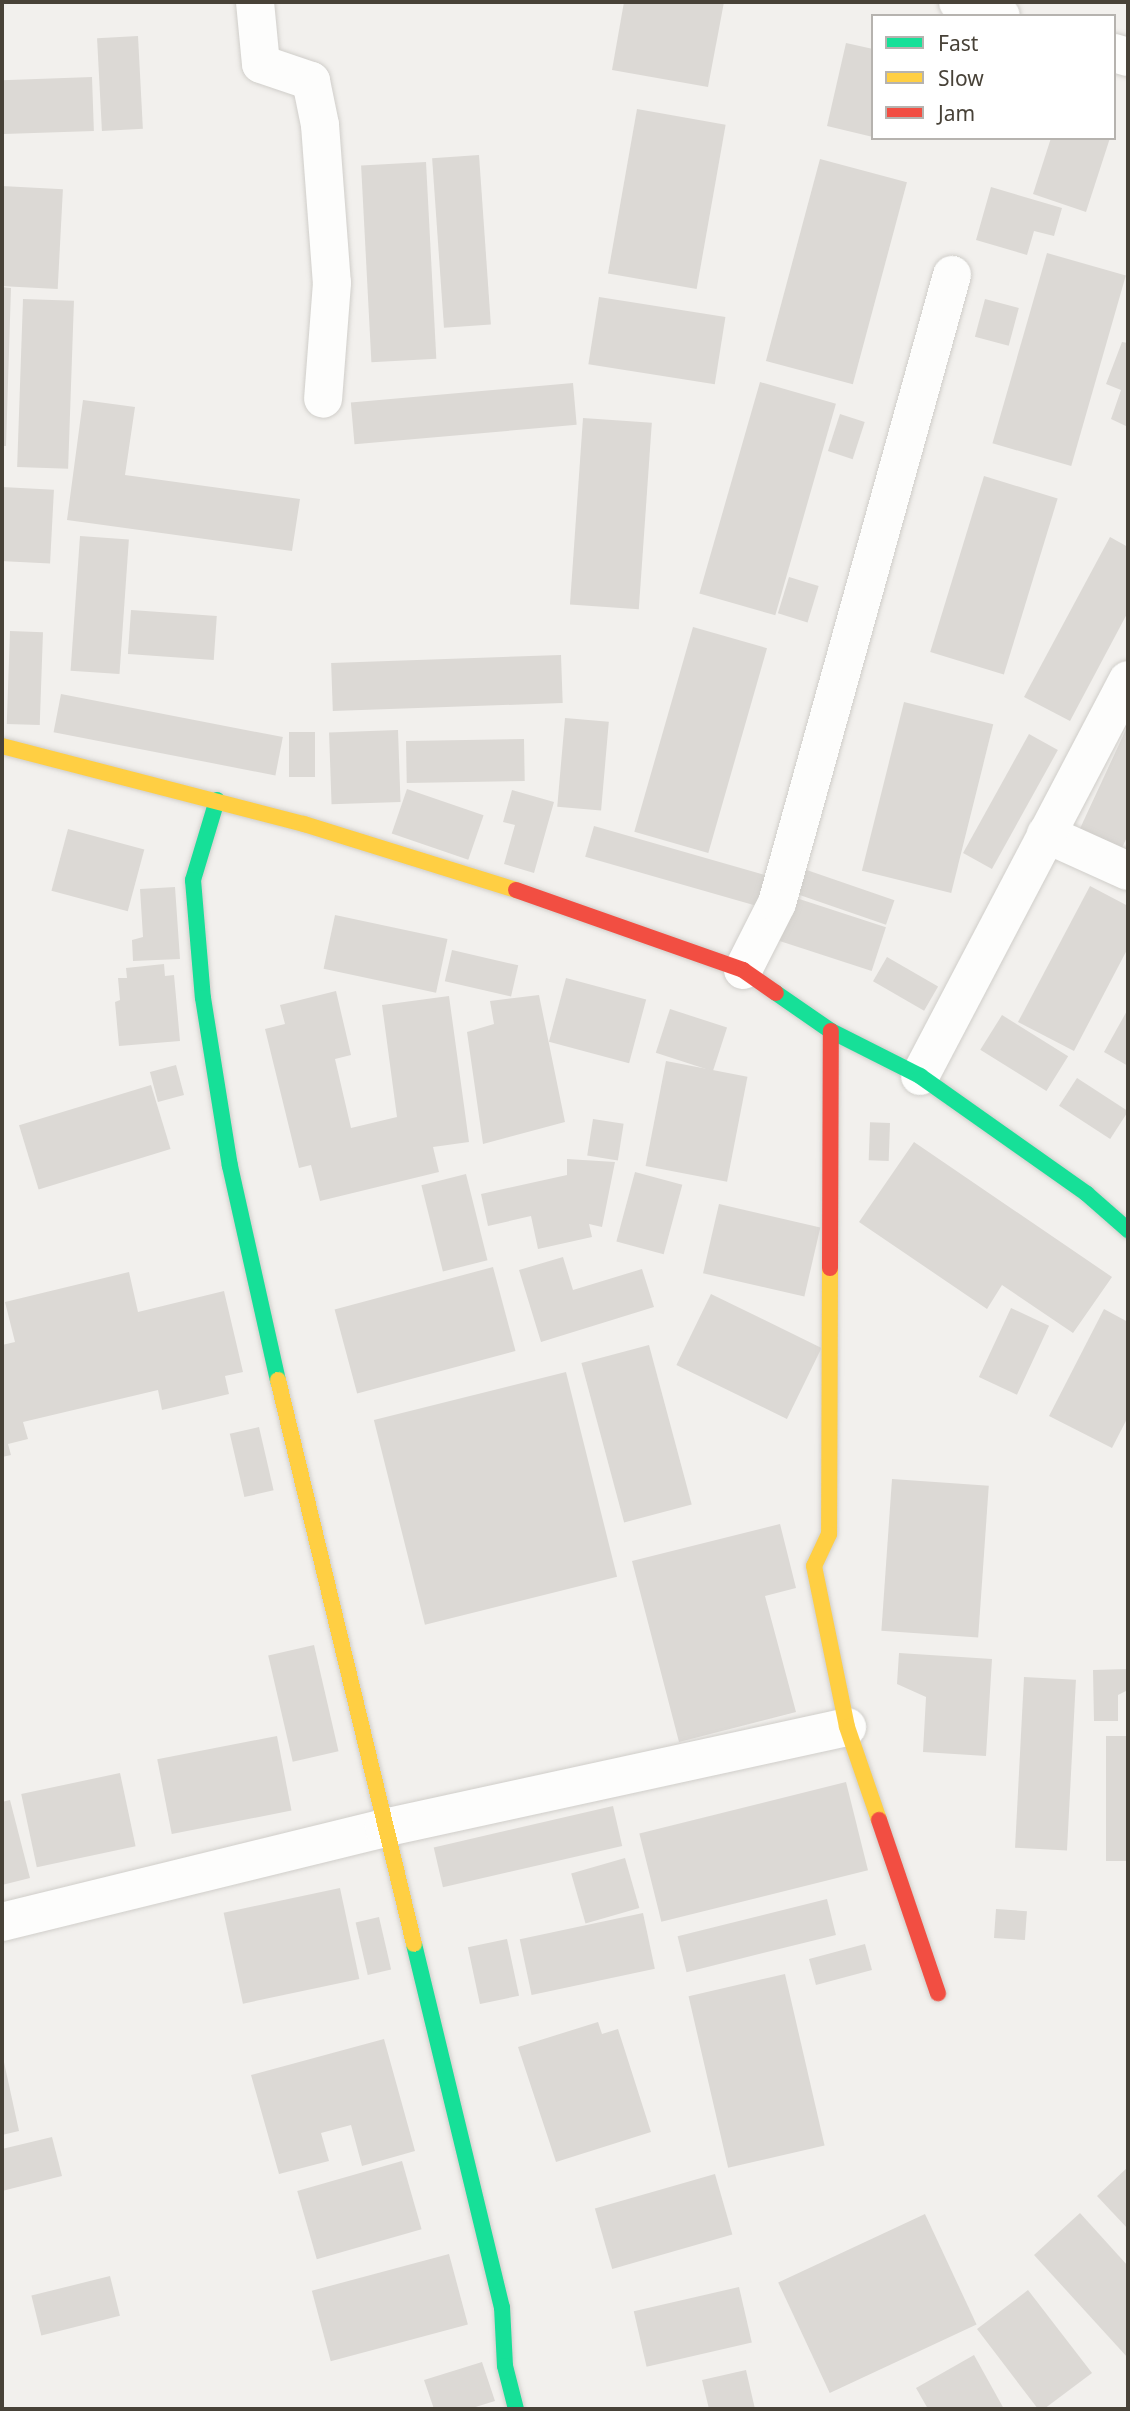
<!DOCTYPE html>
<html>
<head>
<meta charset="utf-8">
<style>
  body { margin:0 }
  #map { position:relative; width:1130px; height:2411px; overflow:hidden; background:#f2f0ed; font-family:"Noto Sans",sans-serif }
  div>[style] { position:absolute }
  .building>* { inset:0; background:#dcd9d5; transform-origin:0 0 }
  .roads { filter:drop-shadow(0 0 2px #d0ceca) drop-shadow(0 0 2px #d0ceca) }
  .street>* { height:38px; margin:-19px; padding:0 19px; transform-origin:19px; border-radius:19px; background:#fdfdfc }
  .fast>* { height:16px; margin:-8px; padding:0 8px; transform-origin:8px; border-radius:8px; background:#16e098 }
  .slow>* { height:16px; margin:-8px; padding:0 8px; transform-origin:8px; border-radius:8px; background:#ffcf43 }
  .jam>* { height:16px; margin:-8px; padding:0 8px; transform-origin:8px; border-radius:8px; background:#f24e42 }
  span { translate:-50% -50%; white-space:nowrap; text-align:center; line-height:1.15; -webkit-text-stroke:6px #fff; paint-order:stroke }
  .frame { position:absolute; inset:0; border:4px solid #484238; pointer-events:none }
  .legend { position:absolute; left:871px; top:14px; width:245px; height:126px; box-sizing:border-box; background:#fff; border:2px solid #b6b3af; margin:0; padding:9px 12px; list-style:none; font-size:21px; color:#484238 }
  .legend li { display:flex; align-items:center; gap:14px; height:35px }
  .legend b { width:35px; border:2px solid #b6b3af }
</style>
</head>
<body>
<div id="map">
  <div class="building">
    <div style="clip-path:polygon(624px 2px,724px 2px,708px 87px,612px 70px)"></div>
    <div style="left:138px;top:36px;width:93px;height:41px;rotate:87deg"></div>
    <div style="clip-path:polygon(846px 43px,873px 49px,873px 137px,827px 126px)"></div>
    <div style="left:92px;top:77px;width:54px;height:90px;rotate:88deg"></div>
    <div style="left:637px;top:109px;width:90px;height:167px;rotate:10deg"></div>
    <div style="clip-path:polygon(1051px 138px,1110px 138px,1086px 212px,1033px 194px)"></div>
    <div style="left:479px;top:155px;width:170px;height:47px;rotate:86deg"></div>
    <div style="left:820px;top:159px;width:90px;height:209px;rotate:15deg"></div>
    <div style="left:426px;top:162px;width:197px;height:65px;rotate:87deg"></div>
    <div style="left:2px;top:186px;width:61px;height:100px;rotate:3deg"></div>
    <div style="clip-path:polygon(991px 187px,1062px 208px,1054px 236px,1034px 231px,1027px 255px,976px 240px)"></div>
    <div style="left:1047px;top:253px;width:82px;height:198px;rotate:16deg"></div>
    <div style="clip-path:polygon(2px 287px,11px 288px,6px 446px,2px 446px)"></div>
    <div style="left:599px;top:297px;width:128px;height:68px;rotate:9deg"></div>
    <div style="left:23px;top:299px;width:51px;height:168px;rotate:2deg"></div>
    <div style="left:985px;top:299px;width:35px;height:39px;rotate:15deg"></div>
    <div style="clip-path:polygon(1122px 342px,1128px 343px,1128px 427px,1111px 419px,1121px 390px,1106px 384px)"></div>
    <div style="left:760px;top:382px;width:79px;height:220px;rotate:16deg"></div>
    <div style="left:573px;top:383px;width:42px;height:223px;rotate:85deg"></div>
    <div style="clip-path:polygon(83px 400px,135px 407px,125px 475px,300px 499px,292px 551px,67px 520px)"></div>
    <div style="left:840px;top:414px;width:26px;height:39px;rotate:18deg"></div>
    <div style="left:583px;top:418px;width:69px;height:187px;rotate:4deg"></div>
    <div style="left:984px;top:476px;width:77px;height:184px;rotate:17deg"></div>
    <div style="left:2px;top:487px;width:52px;height:74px;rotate:3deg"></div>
    <div style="left:80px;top:536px;width:49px;height:135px;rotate:4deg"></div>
    <div style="clip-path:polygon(1110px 537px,1128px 547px,1128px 612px,1070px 721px,1024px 697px)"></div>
    <div style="left:789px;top:577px;width:31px;height:38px;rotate:17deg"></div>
    <div style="left:131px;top:610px;width:86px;height:44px;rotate:4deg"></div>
    <div style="left:693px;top:627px;width:77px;height:213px;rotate:16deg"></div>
    <div style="left:10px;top:631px;width:33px;height:93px;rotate:2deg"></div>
    <div style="left:561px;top:655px;width:48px;height:230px;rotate:88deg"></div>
    <div style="left:61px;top:694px;width:226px;height:39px;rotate:11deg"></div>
    <div style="left:904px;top:702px;width:92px;height:174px;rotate:14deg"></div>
    <div style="left:565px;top:718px;width:44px;height:89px;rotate:5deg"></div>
    <div style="clip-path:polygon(1128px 725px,1128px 835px,1119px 854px,1077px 835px)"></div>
    <div style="left:398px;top:730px;width:72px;height:69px;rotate:88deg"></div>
    <div style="left:289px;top:732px;width:26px;height:45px"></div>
    <div style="left:1029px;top:734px;width:33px;height:136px;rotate:29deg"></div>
    <div style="left:524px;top:739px;width:42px;height:118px;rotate:89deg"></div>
    <div style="left:407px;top:789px;width:81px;height:47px;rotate:19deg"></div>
    <div style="clip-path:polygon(512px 790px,554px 802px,534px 873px,504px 864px,515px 825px,503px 822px)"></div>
    <div style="left:594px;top:826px;width:191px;height:32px;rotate:16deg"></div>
    <div style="left:68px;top:829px;width:79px;height:64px;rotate:15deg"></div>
    <div style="left:798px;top:867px;width:102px;height:26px;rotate:19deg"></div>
    <div style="clip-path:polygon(1090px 886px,1128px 906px,1128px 948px,1074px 1051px,1018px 1022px)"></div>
    <div style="clip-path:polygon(175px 887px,180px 959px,133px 961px,132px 940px,143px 937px,140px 889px)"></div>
    <div style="left:787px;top:895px;width:104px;height:46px;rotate:18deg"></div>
    <div style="left:335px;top:915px;width:115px;height:55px;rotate:12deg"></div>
    <div style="left:452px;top:950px;width:68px;height:32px;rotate:13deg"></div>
    <div style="left:887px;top:957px;width:59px;height:28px;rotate:30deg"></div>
    <div style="clip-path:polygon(164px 964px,165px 976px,174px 975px,180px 1041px,119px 1046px,115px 1002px,120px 1000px,118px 978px,127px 978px,126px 968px)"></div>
    <div style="left:566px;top:978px;width:83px;height:66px;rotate:15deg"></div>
    <div style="clip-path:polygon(336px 991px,351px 1055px,335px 1059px,351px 1128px,397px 1117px,382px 1005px,449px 996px,469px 1142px,433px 1147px,439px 1172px,320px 1201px,311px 1165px,299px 1168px,265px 1029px,285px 1024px,280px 1005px)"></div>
    <div style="clip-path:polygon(539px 995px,565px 1122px,483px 1144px,467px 1032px,494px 1024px,490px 1001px)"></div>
    <div style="left:670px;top:1009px;width:60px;height:46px;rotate:18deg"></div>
    <div style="clip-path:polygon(1128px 1009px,1128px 1066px,1104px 1052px)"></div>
    <div style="left:1002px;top:1015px;width:78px;height:41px;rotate:32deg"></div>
    <div style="left:666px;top:1061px;width:83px;height:107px;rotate:11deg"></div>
    <div style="left:176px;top:1065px;width:31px;height:27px;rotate:75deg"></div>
    <div style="left:1077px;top:1078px;width:61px;height:33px;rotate:33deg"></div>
    <div style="left:151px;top:1085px;width:67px;height:138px;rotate:73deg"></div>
    <div style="left:593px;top:1119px;width:31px;height:37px;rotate:9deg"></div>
    <div style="left:890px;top:1123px;width:38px;height:20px;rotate:92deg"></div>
    <div style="clip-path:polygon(914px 1142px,1112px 1277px,1073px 1333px,1002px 1285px,987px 1309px,859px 1222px)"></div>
    <div style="clip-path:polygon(567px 1159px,615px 1162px,602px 1227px,589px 1224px,592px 1237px,538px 1249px,531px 1216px,488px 1226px,481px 1194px,567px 1175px)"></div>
    <div style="left:635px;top:1172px;width:49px;height:72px;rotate:15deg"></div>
    <div style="left:466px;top:1174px;width:89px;height:46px;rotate:76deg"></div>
    <div style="left:719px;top:1204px;width:104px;height:71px;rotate:13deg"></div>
    <div style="clip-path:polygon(563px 1257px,573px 1290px,642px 1269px,654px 1307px,541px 1342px,519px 1270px)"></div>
    <div style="left:493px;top:1267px;width:87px;height:164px;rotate:75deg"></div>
    <div style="clip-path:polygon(129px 1272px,138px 1312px,224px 1291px,243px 1372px,225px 1376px,229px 1394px,162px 1410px,158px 1390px,23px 1422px,28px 1439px,8px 1444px,11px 1455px,2px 1457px,2px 1345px,15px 1342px,5px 1302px)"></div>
    <div style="left:711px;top:1294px;width:123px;height:79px;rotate:26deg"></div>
    <div style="left:1011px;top:1308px;width:42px;height:76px;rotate:25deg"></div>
    <div style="clip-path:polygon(1104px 1309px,1128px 1322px,1128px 1417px,1112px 1448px,1049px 1416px)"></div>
    <div style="left:649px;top:1345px;width:165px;height:70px;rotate:75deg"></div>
    <div style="left:566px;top:1372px;width:211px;height:198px;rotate:76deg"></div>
    <div style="left:259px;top:1427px;width:65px;height:30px;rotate:77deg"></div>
    <div style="left:892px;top:1479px;width:97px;height:152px;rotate:4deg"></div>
    <div style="clip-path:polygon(780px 1524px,796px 1588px,765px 1596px,796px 1712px,679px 1742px,632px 1561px)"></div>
    <div style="left:314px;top:1645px;width:109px;height:47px;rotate:77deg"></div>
    <div style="clip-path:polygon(899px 1653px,992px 1659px,986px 1756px,923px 1752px,926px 1697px,897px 1684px)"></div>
    <div style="clip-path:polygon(1128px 1669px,1128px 1690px,1118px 1695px,1118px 1721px,1094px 1721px,1093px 1670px)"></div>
    <div style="left:1024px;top:1677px;width:52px;height:171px;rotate:3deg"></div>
    <div style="left:277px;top:1736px;width:76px;height:122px;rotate:79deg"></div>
    <div style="left:1106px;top:1736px;width:22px;height:125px"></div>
    <div style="left:120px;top:1773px;width:75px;height:101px;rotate:78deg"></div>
    <div style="left:846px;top:1782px;width:91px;height:213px;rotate:76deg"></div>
    <div style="clip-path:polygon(10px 1800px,30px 1878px,2px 1885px,2px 1802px)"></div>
    <div style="left:613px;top:1806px;width:41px;height:184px;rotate:77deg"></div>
    <div style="left:625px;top:1858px;width:52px;height:56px;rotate:74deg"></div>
    <div style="left:340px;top:1888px;width:93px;height:119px;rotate:78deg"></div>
    <div style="left:827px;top:1899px;width:37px;height:154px;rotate:76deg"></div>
    <div style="left:996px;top:1909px;width:31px;height:29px;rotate:4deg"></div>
    <div style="left:643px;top:1913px;width:57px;height:126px;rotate:78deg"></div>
    <div style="left:379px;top:1917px;width:54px;height:24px;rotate:77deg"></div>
    <div style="left:507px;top:1939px;width:58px;height:40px;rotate:78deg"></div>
    <div style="left:865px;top:1944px;width:27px;height:58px;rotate:75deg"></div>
    <div style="left:785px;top:1974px;width:176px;height:99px;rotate:77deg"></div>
    <div style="clip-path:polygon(598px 2022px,602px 2034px,618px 2029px,651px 2132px,556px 2162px,518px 2047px)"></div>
    <div style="clip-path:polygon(384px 2039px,415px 2151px,362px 2166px,351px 2125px,321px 2133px,329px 2161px,279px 2174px,251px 2075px)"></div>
    <div style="clip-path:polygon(2px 2053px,19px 2131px,2px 2135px)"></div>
    <div style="clip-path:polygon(52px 2137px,62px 2176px,2px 2191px,2px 2149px)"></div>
    <div style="left:402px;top:2161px;width:71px;height:109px;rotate:74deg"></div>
    <div style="clip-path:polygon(1128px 2167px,1128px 2229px,1097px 2196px)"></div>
    <div style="left:715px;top:2174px;width:63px;height:125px;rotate:74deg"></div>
    <div style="clip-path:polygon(1080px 2213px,1128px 2266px,1128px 2358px,1034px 2255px)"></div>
    <div style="left:925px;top:2214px;width:122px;height:162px;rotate:65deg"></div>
    <div style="left:449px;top:2254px;width:73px;height:142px;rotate:75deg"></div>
    <div style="left:110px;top:2276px;width:41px;height:81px;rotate:76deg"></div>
    <div style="left:739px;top:2287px;width:57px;height:108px;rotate:77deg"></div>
    <div style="clip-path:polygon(1028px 2290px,1092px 2373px,1044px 2409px,1038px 2409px,977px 2329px)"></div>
    <div style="clip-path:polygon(974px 2355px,1004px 2409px,928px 2409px,916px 2388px)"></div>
    <div style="clip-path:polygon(482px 2362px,495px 2401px,469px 2409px,434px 2409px,424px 2380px)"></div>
    <div style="clip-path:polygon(746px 2370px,755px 2409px,709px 2409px,702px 2380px)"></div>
  </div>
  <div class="roads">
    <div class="street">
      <div style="left:255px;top:2px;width:62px;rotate:84.5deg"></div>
      <div style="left:261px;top:64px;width:53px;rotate:18.8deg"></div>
      <div style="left:311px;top:81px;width:45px;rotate:78.4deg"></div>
      <div style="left:320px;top:125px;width:158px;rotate:85.7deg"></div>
      <div style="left:332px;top:283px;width:116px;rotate:94.4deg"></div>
      <div style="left:958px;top:2px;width:45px;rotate:18deg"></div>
      <div style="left:1114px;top:53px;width:15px;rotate:16deg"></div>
      <div style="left:1046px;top:834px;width:90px;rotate:24.3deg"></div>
      <div style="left:743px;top:970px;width:75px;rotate:-63.1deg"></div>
      <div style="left:777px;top:903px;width:652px;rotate:-74.43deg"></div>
      <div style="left:920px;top:1076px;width:447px;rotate:-62.3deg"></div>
      <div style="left:2px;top:1922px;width:393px;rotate:-13.8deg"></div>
      <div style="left:384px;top:1828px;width:474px;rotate:-12.3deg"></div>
    </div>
    <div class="fast">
      <div style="left:217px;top:800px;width:84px;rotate:106.7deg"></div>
      <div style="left:193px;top:880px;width:118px;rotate:85.2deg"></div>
      <div style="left:203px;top:998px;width:170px;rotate:80.9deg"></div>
      <div style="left:230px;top:1166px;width:219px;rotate:77.4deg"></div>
      <div style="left:776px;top:993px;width:67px;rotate:34.6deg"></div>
      <div style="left:831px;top:1031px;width:100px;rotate:26.8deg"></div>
      <div style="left:920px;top:1076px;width:204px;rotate:35.2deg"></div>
      <div style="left:1087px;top:1194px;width:55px;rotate:41.3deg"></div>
      <div style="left:414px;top:1944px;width:374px;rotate:76.4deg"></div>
      <div style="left:502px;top:2307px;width:59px;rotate:87.1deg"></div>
      <div style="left:505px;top:2366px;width:44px;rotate:75.7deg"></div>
    </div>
    <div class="slow">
      <div style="left:2px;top:746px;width:312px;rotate:14.5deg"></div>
      <div style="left:304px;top:824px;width:222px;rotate:17.3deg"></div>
      <div style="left:830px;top:1268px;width:266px;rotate:90.2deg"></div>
      <div style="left:829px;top:1534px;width:35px;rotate:115deg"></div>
      <div style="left:814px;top:1566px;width:164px;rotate:78.4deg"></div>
      <div style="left:847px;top:1727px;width:98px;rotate:71deg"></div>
      <div style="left:278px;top:1380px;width:580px;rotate:76.44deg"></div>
    </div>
    <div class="jam">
      <div style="left:516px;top:890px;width:241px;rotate:19.4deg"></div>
      <div style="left:743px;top:970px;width:40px;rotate:34.9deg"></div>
      <div style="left:830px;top:1268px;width:237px;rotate:-89.8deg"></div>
      <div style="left:879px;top:1820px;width:183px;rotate:71.2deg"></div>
    </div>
  </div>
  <div class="frame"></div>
  <ul class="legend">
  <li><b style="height:9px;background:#16e098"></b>Fast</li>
  <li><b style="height:9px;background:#ffcf43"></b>Slow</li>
  <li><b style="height:9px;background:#f24e42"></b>Jam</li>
  </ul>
</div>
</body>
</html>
